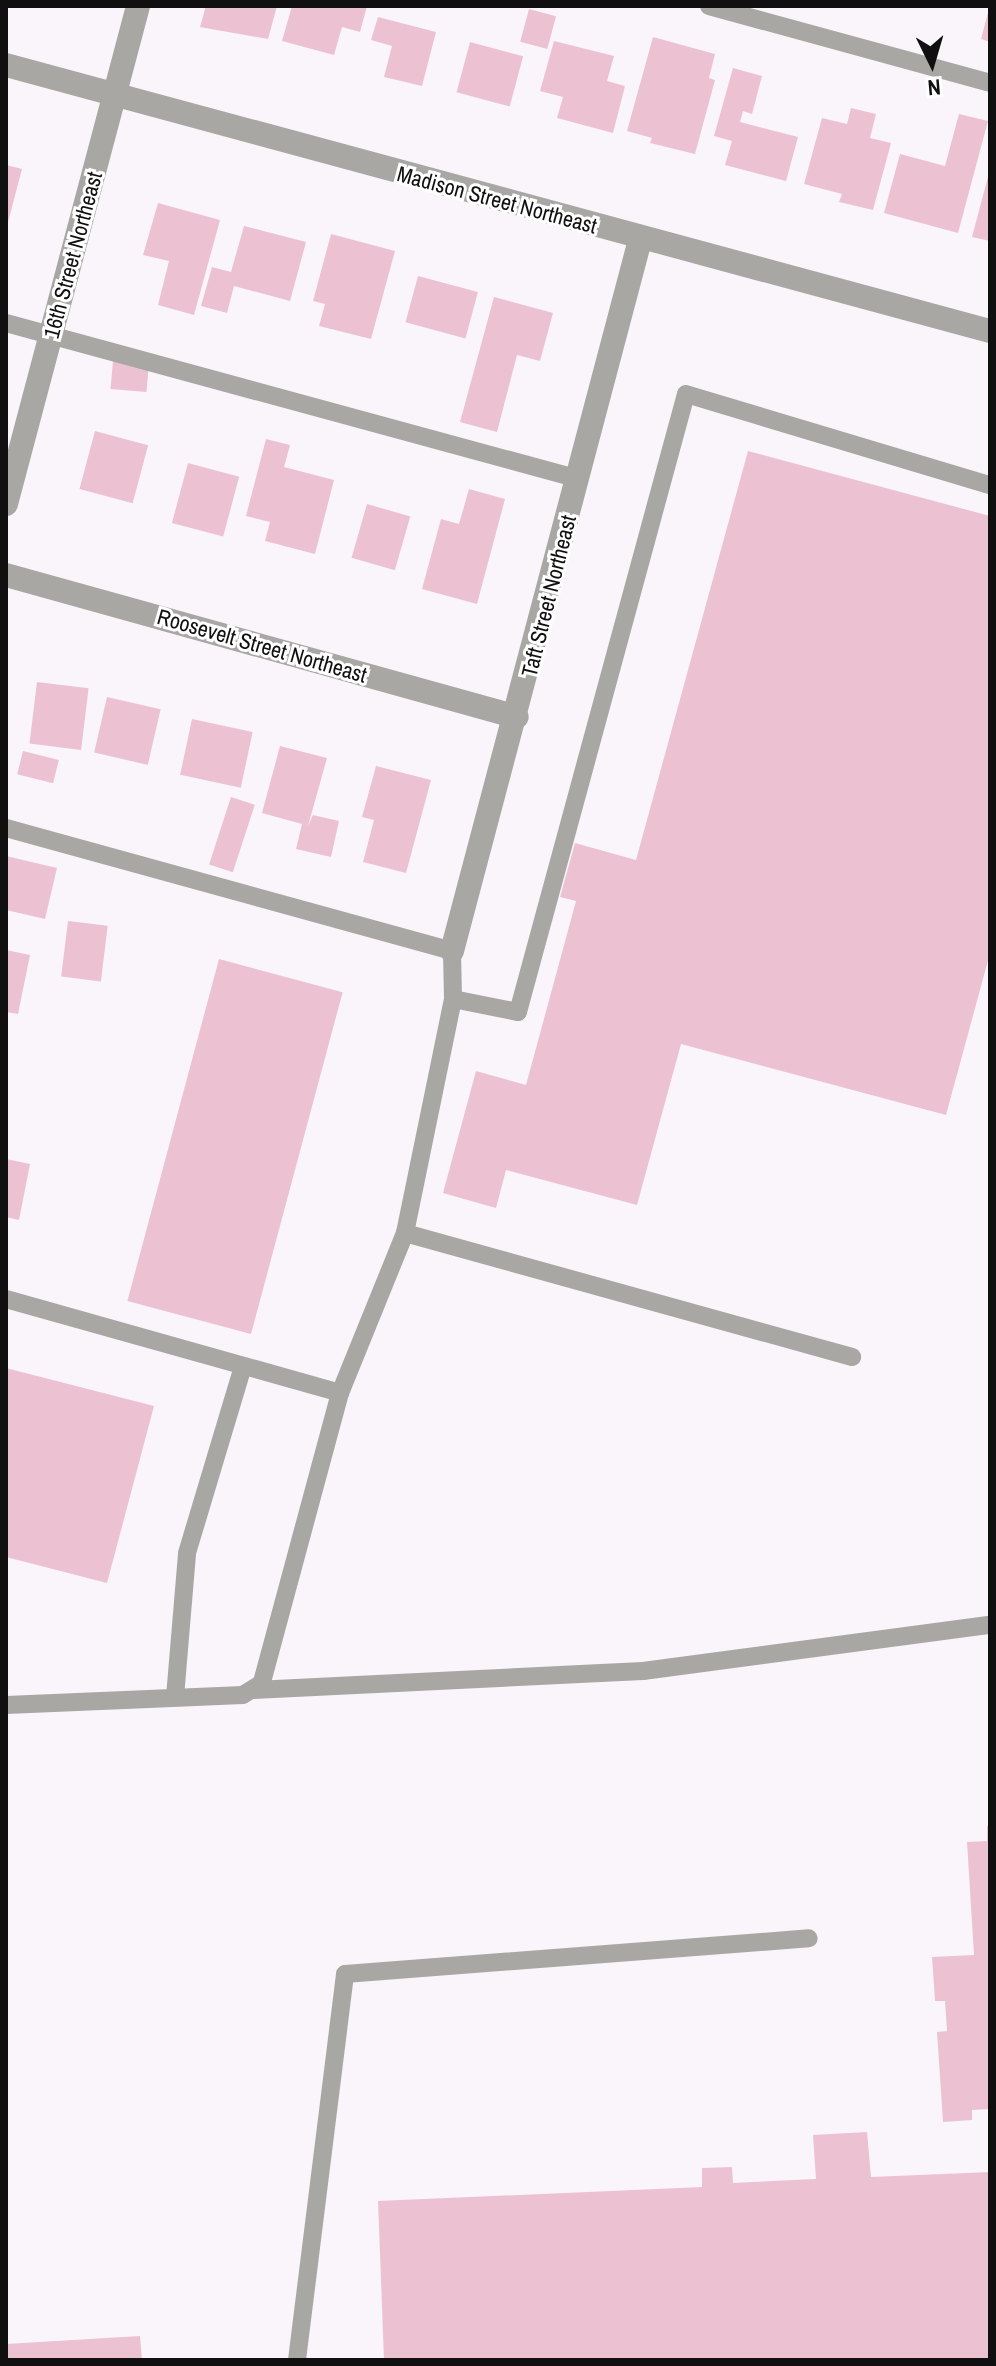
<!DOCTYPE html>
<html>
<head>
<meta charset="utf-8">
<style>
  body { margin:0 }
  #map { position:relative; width:996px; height:2366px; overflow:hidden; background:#f9f5fa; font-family:"Archivo Narrow",sans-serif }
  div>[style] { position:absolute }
  .building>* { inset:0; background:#ecc2d3; transform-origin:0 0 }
  .service>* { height:18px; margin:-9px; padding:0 9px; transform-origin:9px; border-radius:9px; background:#a8a7a4 }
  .minor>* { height:24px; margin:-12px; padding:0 12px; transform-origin:12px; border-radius:12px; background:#a8a7a4 }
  span { translate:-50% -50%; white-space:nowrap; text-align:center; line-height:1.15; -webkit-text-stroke:6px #fff; paint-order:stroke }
  .street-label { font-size:22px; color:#111011 }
  .frame { position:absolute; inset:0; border:8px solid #111011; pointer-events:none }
  .north { position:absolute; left:892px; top:24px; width:80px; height:80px; -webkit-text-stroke:6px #fff; paint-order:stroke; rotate:175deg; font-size:22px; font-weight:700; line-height:32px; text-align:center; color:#111011 }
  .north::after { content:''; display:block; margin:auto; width:28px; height:36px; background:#111011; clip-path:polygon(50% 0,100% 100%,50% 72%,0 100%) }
</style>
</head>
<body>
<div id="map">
  <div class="building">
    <div style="clip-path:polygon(206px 6px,277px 6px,268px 39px,200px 27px)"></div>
    <div style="clip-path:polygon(292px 6px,367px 6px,360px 32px,342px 27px,334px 55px,282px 41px)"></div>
    <div style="left:529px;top:9px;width:28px;height:34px;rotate:15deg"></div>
    <div style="clip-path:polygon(989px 9px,990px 9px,990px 42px,981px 39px)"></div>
    <div style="clip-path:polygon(378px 17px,436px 32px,422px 86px,384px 77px,392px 46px,371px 40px)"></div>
    <div style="clip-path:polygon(653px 37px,715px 54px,709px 78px,715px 80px,695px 154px,650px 143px,652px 138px,627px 131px)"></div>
    <div style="clip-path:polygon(554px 41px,614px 56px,607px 81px,625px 86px,613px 133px,557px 118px,563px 97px,540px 91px)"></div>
    <div style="left:470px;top:42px;width:55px;height:52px;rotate:15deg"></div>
    <div style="clip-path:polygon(733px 68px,762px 76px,752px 114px,743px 111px,740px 122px,798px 137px,786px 181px,725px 165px,732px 141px,714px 136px)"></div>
    <div style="clip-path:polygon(851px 108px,876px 114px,870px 138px,891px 143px,873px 210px,839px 202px,842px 194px,804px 184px,822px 118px,847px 124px)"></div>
    <div style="clip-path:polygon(959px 114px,988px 121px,958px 233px,884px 213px,900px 154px,945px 166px)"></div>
    <div style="clip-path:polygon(6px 165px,22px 169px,7px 226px,6px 226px)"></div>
    <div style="clip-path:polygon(989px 173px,990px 173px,990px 241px,972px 237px)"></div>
    <div style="clip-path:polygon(158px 203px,220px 220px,194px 315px,158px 305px,169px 261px,143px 255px)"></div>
    <div style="clip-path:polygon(244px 226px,306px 242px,290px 301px,234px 286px,227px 313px,201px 306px,212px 267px,231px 272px)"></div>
    <div style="clip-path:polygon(331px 234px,395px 251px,371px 339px,319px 326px,325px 304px,313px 301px)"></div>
    <div style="left:418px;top:276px;width:62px;height:48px;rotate:15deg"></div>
    <div style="clip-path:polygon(494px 297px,553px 313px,540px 361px,517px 355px,497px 432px,460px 422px)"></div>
    <div style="left:113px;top:361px;width:36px;height:28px;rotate:5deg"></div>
    <div style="left:95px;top:431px;width:55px;height:60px;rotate:15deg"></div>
    <div style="clip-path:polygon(266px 439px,290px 445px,284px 467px,334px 480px,315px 554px,265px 541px,270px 522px,246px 516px)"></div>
    <div style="clip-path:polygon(748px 451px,990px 516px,990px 953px,946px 1115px,681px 1044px,637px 1205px,506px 1170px,496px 1208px,443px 1193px,476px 1071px,526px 1085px,576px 901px,560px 897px,575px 843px,636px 860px)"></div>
    <div style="left:188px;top:463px;width:53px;height:62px;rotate:15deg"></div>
    <div style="clip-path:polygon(469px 489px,505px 499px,477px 604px,422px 589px,441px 519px,459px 524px)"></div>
    <div style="left:367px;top:504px;width:45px;height:56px;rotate:16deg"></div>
    <div style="left:37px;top:682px;width:52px;height:62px;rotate:7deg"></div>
    <div style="left:107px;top:697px;width:55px;height:57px;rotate:13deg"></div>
    <div style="left:192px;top:719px;width:62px;height:57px;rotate:12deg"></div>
    <div style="clip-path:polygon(280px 746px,327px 758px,308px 826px,313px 815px,339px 821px,331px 857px,296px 849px,302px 824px,262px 813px)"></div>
    <div style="left:23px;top:751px;width:37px;height:24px;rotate:14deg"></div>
    <div style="clip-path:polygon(376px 766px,431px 780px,406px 873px,363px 862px,374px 820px,362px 817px)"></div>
    <div style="left:231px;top:797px;width:25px;height:71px;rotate:18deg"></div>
    <div style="clip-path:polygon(6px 856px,57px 868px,45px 919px,6px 910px)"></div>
    <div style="left:68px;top:921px;width:40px;height:56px;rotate:7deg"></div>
    <div style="clip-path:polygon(6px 950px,30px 955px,18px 1014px,6px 1012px)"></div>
    <div style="left:219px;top:959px;width:128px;height:354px;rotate:15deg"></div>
    <div style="clip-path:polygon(6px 1159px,30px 1164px,19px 1220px,6px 1217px)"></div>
    <div style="clip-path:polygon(6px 1368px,154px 1406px,107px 1583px,6px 1557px)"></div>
    <div style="clip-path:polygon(987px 1826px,990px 1826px,990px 2109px,972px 2110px,972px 2120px,943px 2122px,937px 2032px,947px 2031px,945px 2001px,935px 2001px,932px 1957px,974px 1955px,967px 1842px,987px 1841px)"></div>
    <div style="clip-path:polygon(867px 2132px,871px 2177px,990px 2172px,990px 2360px,384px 2360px,378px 2201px,702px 2187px,702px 2168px,732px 2167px,733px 2183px,816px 2179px,813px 2135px)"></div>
    <div style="clip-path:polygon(140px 2336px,142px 2360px,6px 2360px,6px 2344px)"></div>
  </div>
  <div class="service">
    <div style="left:709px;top:6px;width:291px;rotate:15.3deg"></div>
    <div style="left:6px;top:323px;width:594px;rotate:15.23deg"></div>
    <div style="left:6px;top:828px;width:463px;rotate:15.4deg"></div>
    <div style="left:452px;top:951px;width:48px;rotate:88.8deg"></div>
    <div style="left:453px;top:999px;width:239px;rotate:101.6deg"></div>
    <div style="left:405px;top:1233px;width:173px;rotate:112.1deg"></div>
    <div style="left:453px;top:999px;width:66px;rotate:11.3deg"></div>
    <div style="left:518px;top:1012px;width:640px;rotate:-74.79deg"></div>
    <div style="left:686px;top:394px;width:317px;rotate:16.7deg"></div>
    <div style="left:405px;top:1233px;width:464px;rotate:15.5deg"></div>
    <div style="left:6px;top:1299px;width:347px;rotate:15.7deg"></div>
    <div style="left:340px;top:1393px;width:300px;rotate:105.1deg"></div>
    <div style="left:262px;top:1683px;width:22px;rotate:148deg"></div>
    <div style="left:243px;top:1695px;width:237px;rotate:177.6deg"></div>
    <div style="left:253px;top:1690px;width:390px;rotate:-2.8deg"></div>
    <div style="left:643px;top:1671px;width:350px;rotate:-7.6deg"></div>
    <div style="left:175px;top:1697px;width:144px;rotate:-85.2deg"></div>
    <div style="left:187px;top:1553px;width:195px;rotate:-73.3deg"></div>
    <div style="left:297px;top:2360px;width:389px;rotate:-82.9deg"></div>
    <div style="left:345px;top:1974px;width:465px;rotate:-4.4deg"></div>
  </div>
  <div class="minor">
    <div style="left:6px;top:65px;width:1019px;rotate:15.13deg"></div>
    <div style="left:6px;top:504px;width:515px;rotate:-75.15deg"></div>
    <div style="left:6px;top:575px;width:530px;rotate:15.53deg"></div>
    <div style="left:452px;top:951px;width:735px;rotate:-75.19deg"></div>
  </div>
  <div class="street-label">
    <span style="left:497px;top:200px;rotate:15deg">Madison Street Northeast</span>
    <span style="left:73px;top:255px;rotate:-75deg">16th Street Northeast</span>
    <span style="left:549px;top:596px;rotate:-76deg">Taft Street Northeast</span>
    <span style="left:262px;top:646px;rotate:16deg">Roosevelt Street Northeast</span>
  </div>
  <div class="frame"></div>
  <div class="north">N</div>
</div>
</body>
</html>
